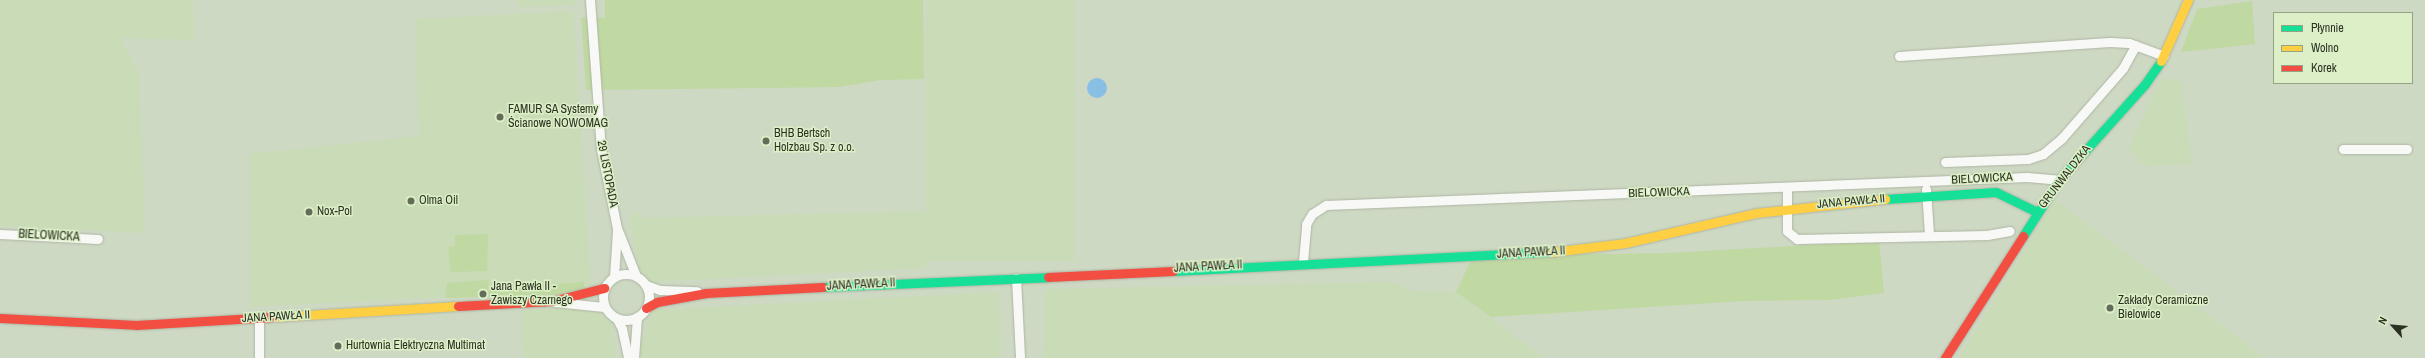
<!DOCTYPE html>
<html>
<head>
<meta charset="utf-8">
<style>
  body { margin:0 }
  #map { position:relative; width:2425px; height:358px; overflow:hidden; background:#ced9c3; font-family:"Archivo Narrow",sans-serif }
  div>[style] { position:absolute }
  .built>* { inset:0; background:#cadbb7; transform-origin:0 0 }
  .green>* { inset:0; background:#c0d8a2 }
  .water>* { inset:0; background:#89bee5 }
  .round { border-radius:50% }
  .roads { filter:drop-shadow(0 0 1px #aeb6a4) drop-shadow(0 0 1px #aeb6a4) }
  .street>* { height:9px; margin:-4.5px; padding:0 4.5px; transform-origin:4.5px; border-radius:4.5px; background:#f8f9f6 }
  .street>.ring { margin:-4.5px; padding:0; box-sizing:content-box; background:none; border:9px solid #f8f9f6; border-radius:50% }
  .fast>* { height:9px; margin:-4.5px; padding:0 4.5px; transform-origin:4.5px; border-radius:4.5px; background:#16e098 }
  .slow>* { height:9px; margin:-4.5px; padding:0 4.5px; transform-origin:4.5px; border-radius:4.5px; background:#ffcf43 }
  .jam>* { height:9px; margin:-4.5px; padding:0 4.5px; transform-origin:4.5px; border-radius:4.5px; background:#f24e42 }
  .dots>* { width:11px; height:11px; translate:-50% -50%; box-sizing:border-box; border:2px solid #dcefc6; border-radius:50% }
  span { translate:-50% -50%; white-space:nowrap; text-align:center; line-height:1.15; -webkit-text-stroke:3px #dcefc6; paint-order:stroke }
  .poi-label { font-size:12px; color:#2b3222 }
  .left { translate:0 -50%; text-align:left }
  .street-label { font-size:12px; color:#2b3222 }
  .legend { position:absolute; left:2273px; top:12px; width:140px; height:72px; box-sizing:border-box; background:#dcefc6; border:1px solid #95a384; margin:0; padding:5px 7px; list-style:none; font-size:12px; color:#2b3222 }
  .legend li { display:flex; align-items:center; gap:8px; height:20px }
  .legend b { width:20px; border:1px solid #95a384 }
  .north { position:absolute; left:2373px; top:306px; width:40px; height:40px; -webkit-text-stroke:3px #dcefc6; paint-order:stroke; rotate:297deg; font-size:11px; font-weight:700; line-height:16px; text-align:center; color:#2b3222 }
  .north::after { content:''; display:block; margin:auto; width:14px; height:18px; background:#2b3222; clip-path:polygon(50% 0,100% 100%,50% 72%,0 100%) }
</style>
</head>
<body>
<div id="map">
  <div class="built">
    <div style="clip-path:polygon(0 0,193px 0,194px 40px,121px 38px,139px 75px,145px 233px,0 226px)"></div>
    <div style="clip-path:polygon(518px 0,575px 0,575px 5px,518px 7px)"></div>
    <div style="left:926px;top:0;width:149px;height:261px"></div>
    <div style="clip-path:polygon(573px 11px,591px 290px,250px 307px,250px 154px,419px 136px,415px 19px)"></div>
    <div style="clip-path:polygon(2161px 78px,2181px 82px,2192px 164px,2144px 166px,2129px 147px)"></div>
    <div style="clip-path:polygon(2055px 200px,2265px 358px,1959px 358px)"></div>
    <div style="clip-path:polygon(640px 210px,642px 218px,925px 211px,926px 268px,648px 282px,640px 270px,629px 219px)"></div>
    <div style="clip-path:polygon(1394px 282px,1412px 291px,1456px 292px,1544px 358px,1044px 358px,1045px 289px)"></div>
    <div style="clip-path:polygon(999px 292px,1001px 358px,640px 358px,639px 348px,653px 310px)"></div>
    <div style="clip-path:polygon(592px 306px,601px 316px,612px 318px,616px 358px,523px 358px,522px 311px)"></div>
  </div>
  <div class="green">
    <div style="clip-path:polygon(605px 0,923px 0,924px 79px,880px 80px,840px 87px,586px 90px,581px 17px,605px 18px)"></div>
    <div style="clip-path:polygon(2252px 1px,2255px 44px,2181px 52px,2197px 9px)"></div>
    <div style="clip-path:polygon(488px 234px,487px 271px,451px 272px,448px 247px,455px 246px,455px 235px)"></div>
    <div style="clip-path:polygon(1879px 241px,1884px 293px,1830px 300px,1745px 301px,1491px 317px,1456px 292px,1473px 256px,1668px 253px)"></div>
    <div style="clip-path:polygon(489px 280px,488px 290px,584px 282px,585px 294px,445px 298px,447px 283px)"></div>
  </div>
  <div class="water">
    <div class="round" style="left:1087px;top:78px;width:20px;height:20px"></div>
  </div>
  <div class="roads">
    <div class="street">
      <div style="left:590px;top:0;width:149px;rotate:85.8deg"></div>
      <div style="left:601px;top:149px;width:81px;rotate:78.6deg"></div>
      <div style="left:617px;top:228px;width:52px;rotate:68.4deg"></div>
      <div style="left:1899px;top:56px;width:211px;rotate:-3.8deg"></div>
      <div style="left:2110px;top:42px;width:19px;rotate:3deg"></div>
      <div style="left:2129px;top:43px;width:37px;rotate:20deg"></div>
      <div style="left:2343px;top:149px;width:64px"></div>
      <div style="left:1945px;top:162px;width:83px;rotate:-2.1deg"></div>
      <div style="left:2028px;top:159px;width:16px;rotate:-18deg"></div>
      <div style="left:2043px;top:154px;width:25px;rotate:-40deg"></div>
      <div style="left:2062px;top:138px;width:93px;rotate:-48.9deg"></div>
      <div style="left:2123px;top:68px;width:26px;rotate:-61deg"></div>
      <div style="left:1787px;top:189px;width:42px;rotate:90deg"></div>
      <div style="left:1787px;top:231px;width:13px;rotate:39deg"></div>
      <div style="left:1797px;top:239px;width:190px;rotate:-1.2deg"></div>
      <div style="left:1987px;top:235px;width:23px;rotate:-10deg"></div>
      <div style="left:1926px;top:189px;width:45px;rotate:86.2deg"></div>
      <div style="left:0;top:234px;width:98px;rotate:2.9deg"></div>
      <div style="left:1303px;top:262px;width:38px;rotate:-85deg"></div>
      <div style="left:1306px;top:224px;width:12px;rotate:-59deg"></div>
      <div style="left:1312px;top:214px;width:17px;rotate:-33deg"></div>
      <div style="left:1326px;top:205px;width:702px;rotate:-2.29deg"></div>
      <div style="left:2027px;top:177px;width:32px;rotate:5deg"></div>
      <div class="ring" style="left:603px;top:274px;width:37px;height:37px"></div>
      <div style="left:614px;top:277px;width:47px;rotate:-86.3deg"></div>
      <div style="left:1016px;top:278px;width:80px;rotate:87.1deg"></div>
      <div style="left:646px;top:285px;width:15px;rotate:20deg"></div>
      <div style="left:660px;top:290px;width:37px;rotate:2deg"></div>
      <div style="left:555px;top:302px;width:49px;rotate:5.8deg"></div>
      <div style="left:617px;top:319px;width:11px;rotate:63deg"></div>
      <div style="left:622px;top:329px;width:30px;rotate:78deg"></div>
      <div style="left:259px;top:358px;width:40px;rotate:-90deg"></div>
      <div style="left:634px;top:358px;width:41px;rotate:-85.8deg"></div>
    </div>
    <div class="fast">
      <div style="left:1885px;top:199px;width:111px;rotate:-3.6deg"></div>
      <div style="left:1996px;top:192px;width:46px;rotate:26deg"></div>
      <div style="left:2023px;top:236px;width:67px;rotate:-57.3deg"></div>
      <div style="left:2059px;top:180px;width:129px;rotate:-48.1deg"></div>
      <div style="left:2145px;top:84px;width:28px;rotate:-55deg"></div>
      <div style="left:1173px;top:271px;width:379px;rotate:-2.9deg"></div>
      <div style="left:823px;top:287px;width:225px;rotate:-2.5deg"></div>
    </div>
    <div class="slow">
      <div style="left:2161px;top:61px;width:67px;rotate:-66.1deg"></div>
      <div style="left:1552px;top:252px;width:74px;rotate:-7deg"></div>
      <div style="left:1625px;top:243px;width:134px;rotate:-12.9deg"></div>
      <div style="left:1756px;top:213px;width:130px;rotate:-6.2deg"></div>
      <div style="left:273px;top:317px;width:185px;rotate:-3.4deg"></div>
    </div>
    <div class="jam">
      <div style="left:1048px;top:277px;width:125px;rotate:-2.7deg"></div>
      <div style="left:458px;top:306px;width:94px;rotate:-3deg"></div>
      <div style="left:552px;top:301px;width:54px;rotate:-14deg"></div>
      <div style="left:646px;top:308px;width:13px;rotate:-29deg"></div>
      <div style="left:657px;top:302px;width:50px;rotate:-10.4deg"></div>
      <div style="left:706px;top:293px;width:117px;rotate:-2.9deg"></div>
      <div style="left:0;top:318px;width:136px;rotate:2.9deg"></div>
      <div style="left:136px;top:325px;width:137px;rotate:-3.3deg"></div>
      <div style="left:1945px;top:358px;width:145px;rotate:-57.4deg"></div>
    </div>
  </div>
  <div class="dots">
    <div style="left:500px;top:117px;background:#646c5a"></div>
    <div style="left:766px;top:141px;background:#646c5a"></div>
    <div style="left:411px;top:201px;background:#646c5a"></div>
    <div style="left:309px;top:212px;background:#646c5a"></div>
    <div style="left:483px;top:294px;background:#646c5a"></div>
    <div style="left:2110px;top:308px;background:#646c5a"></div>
    <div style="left:338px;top:346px;background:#646c5a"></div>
  </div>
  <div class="poi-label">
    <span class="left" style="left:508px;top:117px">FAMUR SA Systemy<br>Ścianowe NOWOMAG</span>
    <span class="left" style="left:774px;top:141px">BHB Bertsch<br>Holzbau Sp. z o.o.</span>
    <span class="left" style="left:419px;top:201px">Olma Oil</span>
    <span class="left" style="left:317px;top:212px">Nox-Pol</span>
    <span class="left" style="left:491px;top:294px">Jana Pawła II -<br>Zawiszy Czarnego</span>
    <span class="left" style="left:2118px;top:308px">Zakłady Ceramiczne<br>Bielowice</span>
    <span class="left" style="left:346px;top:346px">Hurtownia Elektryczna Multimat</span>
  </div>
  <div class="street-label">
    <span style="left:607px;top:174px;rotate:79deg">29 LISTOPADA</span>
    <span style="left:2065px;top:177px;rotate:-52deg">GRUNWALDZKA</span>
    <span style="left:1982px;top:179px;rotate:-3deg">BIELOWICKA</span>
    <span style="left:1659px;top:193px;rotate:-2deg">BIELOWICKA</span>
    <span style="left:1851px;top:202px;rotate:-5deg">JANA PAWŁA II</span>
    <span style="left:49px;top:236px;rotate:3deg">BIELOWICKA</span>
    <span style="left:1531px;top:253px;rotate:-3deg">JANA PAWŁA II</span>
    <span style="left:1208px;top:267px;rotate:-3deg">JANA PAWŁA II</span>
    <span style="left:861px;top:285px;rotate:-3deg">JANA PAWŁA II</span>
    <span style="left:276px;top:317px;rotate:-3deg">JANA PAWŁA II</span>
  </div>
  <ul class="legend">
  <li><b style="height:5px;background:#16e098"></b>Płynnie</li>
  <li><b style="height:5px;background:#ffcf43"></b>Wolno</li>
  <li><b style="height:5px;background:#f24e42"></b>Korek</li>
  </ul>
  <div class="north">N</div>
</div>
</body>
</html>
